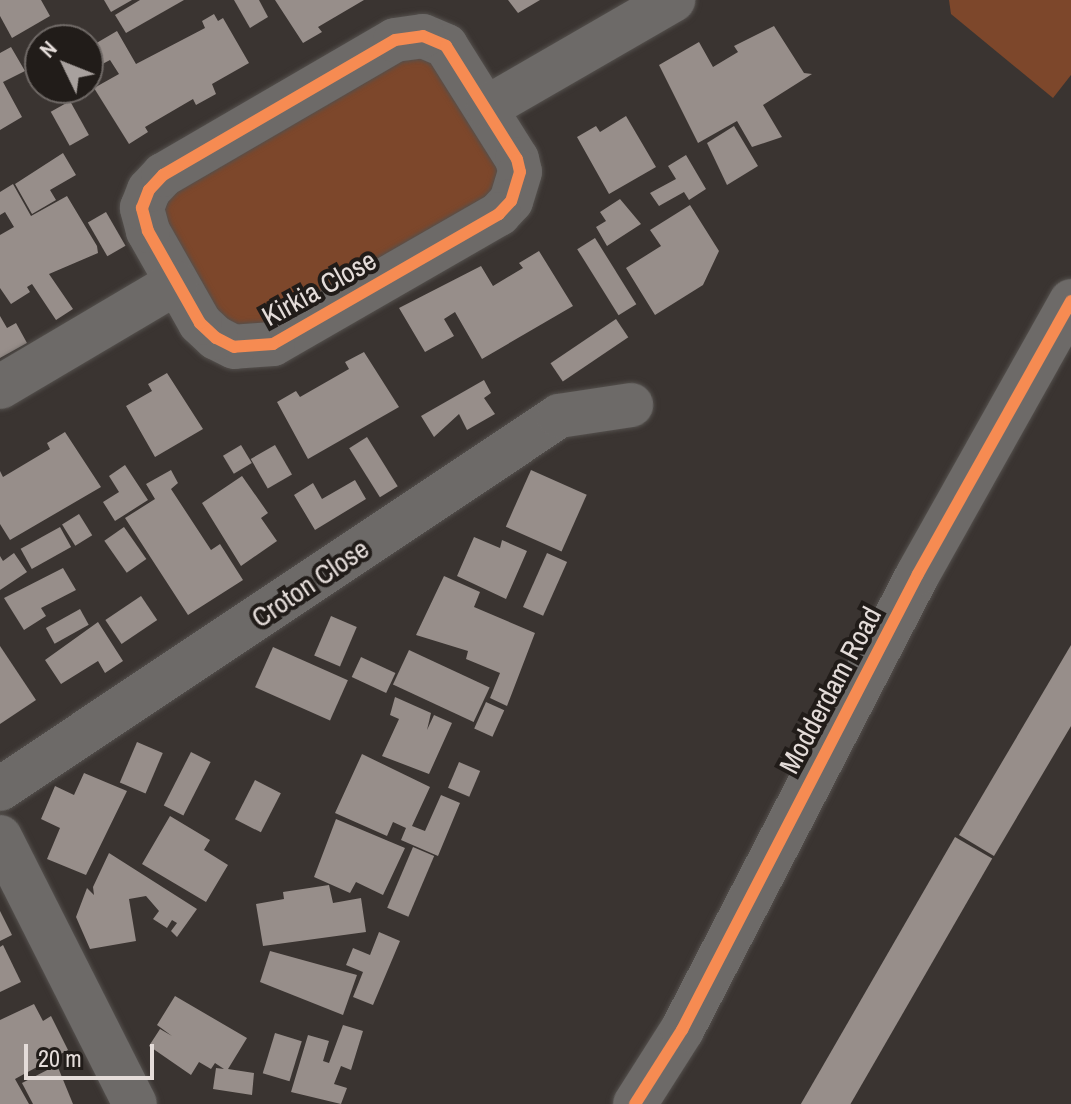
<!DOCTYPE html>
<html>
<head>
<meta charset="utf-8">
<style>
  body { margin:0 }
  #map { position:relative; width:1071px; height:1104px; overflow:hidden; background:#3a3431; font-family:"Archivo Narrow",sans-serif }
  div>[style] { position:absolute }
  .green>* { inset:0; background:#7d472b }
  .building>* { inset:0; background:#978e8a; transform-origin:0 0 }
  .roads { filter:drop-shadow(0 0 2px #54504d) drop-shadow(0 0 2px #54504d) }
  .minor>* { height:44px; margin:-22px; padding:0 22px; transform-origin:22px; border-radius:22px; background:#6d6a68 }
  .tertiary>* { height:44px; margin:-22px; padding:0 22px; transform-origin:22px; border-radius:22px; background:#6d6a68 }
  .cycleway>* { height:12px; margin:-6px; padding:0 6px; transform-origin:6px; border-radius:6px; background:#f68b52 }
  span { translate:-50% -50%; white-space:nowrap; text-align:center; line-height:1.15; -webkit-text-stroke:8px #211c19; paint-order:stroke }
  .street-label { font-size:28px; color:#e4dcd9 }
  .north { position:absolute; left:24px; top:24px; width:80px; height:80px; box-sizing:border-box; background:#211c19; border:2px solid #6f6966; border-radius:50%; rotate:313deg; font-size:22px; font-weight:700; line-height:32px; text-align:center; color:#e4dcd9 }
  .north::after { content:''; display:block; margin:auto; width:28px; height:36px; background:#a8a19e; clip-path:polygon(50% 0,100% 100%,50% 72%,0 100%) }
  .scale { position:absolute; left:24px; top:1044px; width:130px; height:36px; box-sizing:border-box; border:4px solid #e4dcd9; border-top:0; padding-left:10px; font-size:24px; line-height:28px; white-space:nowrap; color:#e4dcd9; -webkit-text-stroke:6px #211c19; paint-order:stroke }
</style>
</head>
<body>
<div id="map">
  <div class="green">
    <div style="clip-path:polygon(949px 0,1071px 0,1071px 75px,1053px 98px,951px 14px)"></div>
    <div style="clip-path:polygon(408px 52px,426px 52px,503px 165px,493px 201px,261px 336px,224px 327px,160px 221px,174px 189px)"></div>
  </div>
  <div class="building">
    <div style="clip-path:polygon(0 0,41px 0,50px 16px,12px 38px,0 16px)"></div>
    <div style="clip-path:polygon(104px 0,132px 0,111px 12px)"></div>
    <div style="clip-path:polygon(140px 0,184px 0,126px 33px,115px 15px)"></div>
    <div style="clip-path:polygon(234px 0,259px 0,268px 17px,250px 28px)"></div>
    <div style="clip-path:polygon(275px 0,364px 0,318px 27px,322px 32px,303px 43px)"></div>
    <div style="clip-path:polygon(508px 0,540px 0,518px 13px)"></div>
    <div style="clip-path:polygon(214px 14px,218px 21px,223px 18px,249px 63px,212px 84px,216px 94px,196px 105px,193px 99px,145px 127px,148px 132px,129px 144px,94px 88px,119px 74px,110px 60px,93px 69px,88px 48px,117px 31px,136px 64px,205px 28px,202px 21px)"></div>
    <div style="clip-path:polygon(774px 26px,804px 73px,812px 74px,763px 105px,782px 137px,752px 147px,737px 121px,698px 143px,659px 65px,699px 42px,713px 67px,738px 52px,734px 46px)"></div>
    <div style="clip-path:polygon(11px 47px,25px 71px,3px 82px,22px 117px,0 130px,0 53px)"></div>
    <div style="left:70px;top:101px;width:39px;height:22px;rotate:61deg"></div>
    <div style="clip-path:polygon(626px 116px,656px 167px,609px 194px,577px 137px,596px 126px,600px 132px)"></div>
    <div style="clip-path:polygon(734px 126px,758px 166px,727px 185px,707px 143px)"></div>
    <div style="clip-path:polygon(63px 153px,76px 175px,50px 190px,56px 200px,32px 214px,15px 184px)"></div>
    <div style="clip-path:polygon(686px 155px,706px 189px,689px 200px,684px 192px,659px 206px,650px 193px,676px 179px,668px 166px)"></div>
    <div style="clip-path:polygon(13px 184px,31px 216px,67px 196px,97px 246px,98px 253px,49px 274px,73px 309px,56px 320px,32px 284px,27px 287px,30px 292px,11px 304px,0 288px,0 235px,14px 227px,5px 212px,0 215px,0 192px)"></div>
    <div style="clip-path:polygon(620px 199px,641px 224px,607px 246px,596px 227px,606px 221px,600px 212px)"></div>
    <div style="clip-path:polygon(690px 205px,719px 251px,703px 285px,655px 315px,626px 268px,661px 246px,650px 230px)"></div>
    <div style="left:106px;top:212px;width:39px;height:21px;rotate:60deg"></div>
    <div style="left:595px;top:238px;width:78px;height:21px;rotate:58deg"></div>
    <div style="clip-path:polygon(539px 251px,573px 306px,482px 359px,455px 312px,444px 319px,454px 336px,425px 352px,399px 308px,481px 266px,493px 286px,523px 268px,519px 263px)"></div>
    <div style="clip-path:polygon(0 316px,7px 328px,16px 323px,27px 343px,0 358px)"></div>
    <div style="left:616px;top:319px;width:22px;height:79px;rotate:56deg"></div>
    <div style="clip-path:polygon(364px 352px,399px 407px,308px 459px,277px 402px,296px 391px,300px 397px,349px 369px,345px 362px)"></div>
    <div style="clip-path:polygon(167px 373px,203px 429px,155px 457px,126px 406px,152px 391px,148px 384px)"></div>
    <div style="clip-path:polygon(484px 380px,491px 393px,484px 398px,495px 414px,467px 430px,459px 414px,434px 437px,421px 416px)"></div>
    <div style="clip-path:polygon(65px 432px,101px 487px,10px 540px,0 524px,0 471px,3px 477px,50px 449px,47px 443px)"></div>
    <div style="left:367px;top:437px;width:58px;height:21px;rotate:58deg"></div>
    <div style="left:241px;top:445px;width:21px;height:21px;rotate:59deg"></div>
    <div style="left:275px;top:445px;width:34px;height:28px;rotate:60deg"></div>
    <div style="clip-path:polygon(125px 465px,148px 500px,115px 521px,103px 502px,119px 492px,109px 476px)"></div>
    <div style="clip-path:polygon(171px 470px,178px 483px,171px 489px,211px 550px,220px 544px,243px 580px,188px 615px,125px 518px,155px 499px,146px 484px)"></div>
    <div style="left:531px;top:470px;width:61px;height:62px;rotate:24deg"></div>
    <div style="clip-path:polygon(242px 476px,268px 513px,261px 518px,277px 541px,241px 566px,202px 503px)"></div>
    <div style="clip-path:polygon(355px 480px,366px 499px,315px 530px,294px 495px,313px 483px,322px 499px)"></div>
    <div style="left:79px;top:514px;width:25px;height:20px;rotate:58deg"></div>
    <div style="left:60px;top:527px;width:23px;height:45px;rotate:61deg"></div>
    <div style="left:124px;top:527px;width:39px;height:24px;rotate:55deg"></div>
    <div style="clip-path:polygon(474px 537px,500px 548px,502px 540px,527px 551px,506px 599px,457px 576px)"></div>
    <div style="clip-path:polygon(14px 553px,27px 572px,0 590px,0 556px,3px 561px)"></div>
    <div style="left:547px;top:553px;width:22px;height:59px;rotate:24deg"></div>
    <div style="clip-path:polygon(63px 568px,76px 590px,41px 608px,46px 616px,24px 630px,4px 598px)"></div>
    <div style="clip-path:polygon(444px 576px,480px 592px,474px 607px,535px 633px,507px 706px,490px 698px,500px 673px,466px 659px,468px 651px,416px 635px)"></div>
    <div style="left:141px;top:596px;width:29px;height:43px;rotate:56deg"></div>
    <div style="left:80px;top:609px;width:18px;height:39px;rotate:61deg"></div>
    <div style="left:331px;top:616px;width:28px;height:43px;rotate:23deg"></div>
    <div style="clip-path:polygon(98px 622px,123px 661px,105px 673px,98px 661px,61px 684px,45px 660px)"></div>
    <div style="clip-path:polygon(1071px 645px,1071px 726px,994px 856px,959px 835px)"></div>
    <div style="clip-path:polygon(0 646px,36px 700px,0 724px)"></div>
    <div style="left:273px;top:647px;width:82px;height:44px;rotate:24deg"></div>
    <div style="left:409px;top:650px;width:89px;height:38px;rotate:25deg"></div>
    <div style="left:361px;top:657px;width:38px;height:22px;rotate:25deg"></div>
    <div style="clip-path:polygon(395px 697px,431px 713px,427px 730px,434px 715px,452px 723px,429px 774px,382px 756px,399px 719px,390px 715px)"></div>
    <div style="left:486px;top:702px;width:20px;height:29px;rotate:24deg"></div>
    <div style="left:137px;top:742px;width:28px;height:44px;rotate:23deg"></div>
    <div style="left:191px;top:752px;width:22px;height:60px;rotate:27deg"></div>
    <div style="clip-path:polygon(362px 754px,430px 787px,412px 826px,425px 831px,441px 795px,460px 803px,438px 856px,401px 840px,406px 828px,393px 822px,387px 836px,335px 813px)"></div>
    <div style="left:459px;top:762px;width:23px;height:28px;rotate:23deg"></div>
    <div style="clip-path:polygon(84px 773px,127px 791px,86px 875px,47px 859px,60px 828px,41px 819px,55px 786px,74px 795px)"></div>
    <div style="left:255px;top:780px;width:29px;height:44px;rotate:27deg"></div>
    <div style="clip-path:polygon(170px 816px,210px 840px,204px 850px,228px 865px,206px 902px,142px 864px)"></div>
    <div style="clip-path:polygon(336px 819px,405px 848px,383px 895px,356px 882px,350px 893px,314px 877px)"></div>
    <div style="left:955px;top:837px;width:43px;height:310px;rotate:30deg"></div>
    <div style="left:413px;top:847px;width:23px;height:66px;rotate:23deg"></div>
    <div style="clip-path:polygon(109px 853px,197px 909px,177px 937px,171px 931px,177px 923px,172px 920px,167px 928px,153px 919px,159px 911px,146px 896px,129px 899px,136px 941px,90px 949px,76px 917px,87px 888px,94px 895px,93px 887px)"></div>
    <div style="clip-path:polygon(329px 885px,333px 903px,361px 898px,366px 932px,263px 946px,256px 904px,284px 899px,283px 892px)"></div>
    <div style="clip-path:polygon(0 911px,12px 935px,0 941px)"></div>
    <div style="clip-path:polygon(379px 932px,400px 941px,373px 1005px,353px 997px,363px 972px,346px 965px,353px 948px,370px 955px)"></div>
    <div style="clip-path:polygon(3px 945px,21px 982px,0 992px,0 947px)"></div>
    <div style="clip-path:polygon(270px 951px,357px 975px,343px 1015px,260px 982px)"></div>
    <div style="clip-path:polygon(175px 996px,247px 1038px,228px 1069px,254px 1073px,252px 1095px,213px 1089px,216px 1068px,224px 1069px,215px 1063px,211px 1069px,199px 1062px,191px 1075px,149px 1046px,160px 1029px,172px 1036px,157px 1025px)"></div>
    <div style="clip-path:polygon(34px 1004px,43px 1021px,51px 1016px,68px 1050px,15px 1079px,29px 1104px,0 1104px,0 1020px)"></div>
    <div style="clip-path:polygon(343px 1025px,363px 1031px,351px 1070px,341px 1066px,334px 1084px,347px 1088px,341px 1104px,291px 1092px,308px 1035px,329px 1041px,323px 1061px,329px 1063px)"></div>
    <div style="left:275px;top:1033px;width:28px;height:42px;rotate:17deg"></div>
    <div style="clip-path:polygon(57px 1065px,73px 1104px,33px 1104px,22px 1083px)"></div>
  </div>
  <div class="roads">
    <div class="minor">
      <div style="left:423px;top:36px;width:25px;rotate:23deg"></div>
      <div style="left:446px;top:46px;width:133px;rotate:57.9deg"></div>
      <div style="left:517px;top:159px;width:13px;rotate:77deg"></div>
      <div style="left:520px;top:172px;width:30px;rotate:107deg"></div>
      <div style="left:511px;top:201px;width:18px;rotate:133deg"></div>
      <div style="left:499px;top:214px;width:261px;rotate:150.1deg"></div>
      <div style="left:273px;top:344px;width:39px;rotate:176deg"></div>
      <div style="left:234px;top:347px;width:20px;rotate:-153deg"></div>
      <div style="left:216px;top:338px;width:22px;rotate:-137deg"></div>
      <div style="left:200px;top:323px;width:106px;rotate:-119.5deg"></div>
      <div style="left:148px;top:231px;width:24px;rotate:-105deg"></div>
      <div style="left:142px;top:208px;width:19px;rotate:-69deg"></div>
      <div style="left:149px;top:190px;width:21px;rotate:-47deg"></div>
      <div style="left:163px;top:175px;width:268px;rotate:-30.2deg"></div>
      <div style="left:395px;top:40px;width:28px;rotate:-8deg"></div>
      <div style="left:488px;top:107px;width:214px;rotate:-30deg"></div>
      <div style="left:0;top:387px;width:204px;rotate:-30.6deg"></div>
      <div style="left:0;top:789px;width:672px;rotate:-33.71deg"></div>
      <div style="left:559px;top:416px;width:73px;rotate:-8.7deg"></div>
      <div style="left:0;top:837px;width:299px;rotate:63.2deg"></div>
    </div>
    <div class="tertiary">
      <div style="left:635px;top:1104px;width:88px;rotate:-57.6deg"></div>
      <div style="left:682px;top:1030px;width:513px;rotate:-62.64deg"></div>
      <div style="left:918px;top:574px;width:313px;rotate:-60.7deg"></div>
    </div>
  </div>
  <div class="cycleway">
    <div style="left:423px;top:36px;width:25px;rotate:23deg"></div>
    <div style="left:446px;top:46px;width:133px;rotate:57.9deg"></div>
    <div style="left:517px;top:159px;width:13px;rotate:77deg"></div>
    <div style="left:520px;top:172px;width:30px;rotate:107deg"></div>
    <div style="left:511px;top:201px;width:18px;rotate:133deg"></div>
    <div style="left:499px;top:214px;width:261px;rotate:150.1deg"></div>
    <div style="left:273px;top:344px;width:39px;rotate:176deg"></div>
    <div style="left:234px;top:347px;width:20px;rotate:-153deg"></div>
    <div style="left:216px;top:338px;width:22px;rotate:-137deg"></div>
    <div style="left:200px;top:323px;width:106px;rotate:-119.5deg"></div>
    <div style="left:148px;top:231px;width:24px;rotate:-105deg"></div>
    <div style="left:142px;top:208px;width:19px;rotate:-69deg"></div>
    <div style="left:149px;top:190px;width:21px;rotate:-47deg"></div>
    <div style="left:163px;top:175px;width:268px;rotate:-30.2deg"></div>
    <div style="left:395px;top:40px;width:28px;rotate:-8deg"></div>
    <div style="left:635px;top:1104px;width:88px;rotate:-57.6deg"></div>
    <div style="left:682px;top:1030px;width:513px;rotate:-62.64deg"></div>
    <div style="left:918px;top:574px;width:313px;rotate:-60.7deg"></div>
  </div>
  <div class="street-label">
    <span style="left:319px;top:288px;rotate:-29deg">Kirkia Close</span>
    <span style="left:310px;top:583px;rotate:-34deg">Croton Close</span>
    <span style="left:830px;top:690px;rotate:-62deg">Modderdam Road</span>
  </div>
  <div class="north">N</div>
  <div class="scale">20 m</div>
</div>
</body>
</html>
